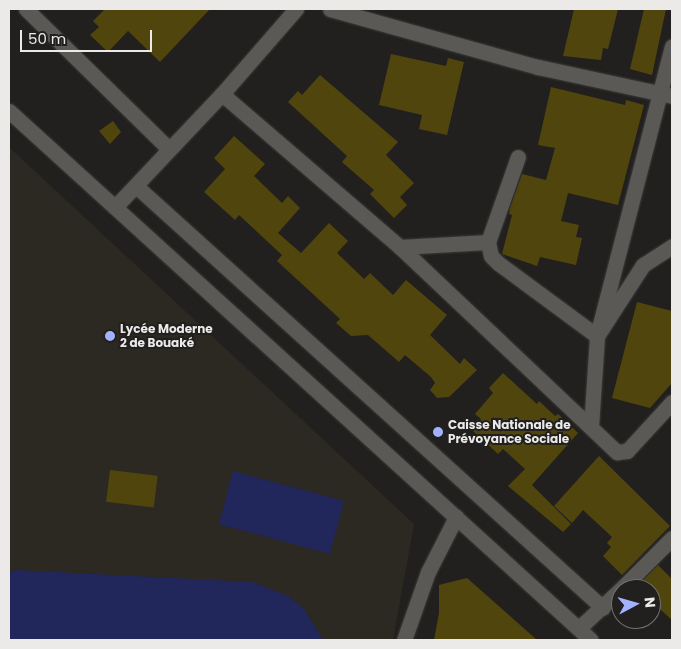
<!DOCTYPE html>
<html>
<head>
<meta charset="utf-8">
<style>
  body { margin:0 }
  #map { position:relative; width:681px; height:649px; overflow:hidden; background:#21201e; font-family:Poppins,sans-serif }
  div>[style] { position:absolute }
  .built>* { inset:0; background:#2b2921 }
  .green>* { inset:0; background:#21265b; transform-origin:0 0 }
  .building>* { inset:0; background:#50450d; transform-origin:0 0 }
  .roads { filter:drop-shadow(0 0 1px #3c3b3a) drop-shadow(0 0 1px #3c3b3a) }
  .minor>* { height:15px; margin:-7.5px; padding:0 7.5px; transform-origin:7.5px; border-radius:7.5px; background:#5a5956 }
  .dots>* { width:14px; height:14px; translate:-50% -50%; box-sizing:border-box; border:2px solid #21201e; border-radius:50% }
  span { translate:-50% -50%; white-space:nowrap; text-align:center; line-height:1.15; -webkit-text-stroke:4px #21201e; paint-order:stroke }
  .poi-label { font-size:12px; color:#ebeae9; font-weight:700 }
  .left { translate:0 -50%; text-align:left }
  .frame { position:absolute; inset:0; border:10px solid #ebeae9; pointer-events:none }
  .north { position:absolute; left:611px; top:579px; width:50px; height:50px; box-sizing:border-box; background:#21201e; border:1px solid #72716f; border-radius:50%; rotate:84deg; font-size:14px; font-weight:700; line-height:20px; text-align:center; color:#ebeae9 }
  .north::after { content:''; display:block; margin:auto; width:18px; height:22px; background:#a3b2fd; clip-path:polygon(50% 0,100% 100%,50% 72%,0 100%) }
  .scale { position:absolute; left:20px; top:30px; width:132px; height:22px; box-sizing:border-box; border:2px solid #ebeae9; border-top:0; padding-left:6px; font-size:15px; line-height:18px; white-space:nowrap; color:#ebeae9; -webkit-text-stroke:4px #21201e; paint-order:stroke }
</style>
</head>
<body>
<div id="map">
  <div class="built">
    <div style="clip-path:polygon(9px 147px,414px 524px,393px 640px,9px 640px)"></div>
  </div>
  <div class="green">
    <div style="left:233px;top:471px;width:115px;height:55px;rotate:15deg"></div>
    <div style="clip-path:polygon(17px 570px,252px 582px,288px 596px,304px 609px,323px 640px,9px 640px,9px 573px)"></div>
  </div>
  <div class="building">
    <div style="clip-path:polygon(105px 9px,210px 9px,160px 62px,128px 31px,108px 52px,90px 35px,99px 27px,93px 21px)"></div>
    <div style="clip-path:polygon(574px 9px,618px 9px,608px 49px,603px 48px,601px 60px,563px 56px)"></div>
    <div style="clip-path:polygon(644px 9px,666px 9px,652px 75px,630px 69px)"></div>
    <div style="clip-path:polygon(391px 54px,446px 66px,448px 58px,464px 62px,447px 135px,419px 129px,422px 115px,379px 105px)"></div>
    <div style="clip-path:polygon(320px 75px,398px 142px,386px 155px,414px 183px,400px 197px,407px 205px,394px 218px,370px 194px,374px 190px,342px 162px,347px 156px,288px 102px,298px 91px,302px 95px)"></div>
    <div style="clip-path:polygon(551px 87px,625px 105px,626px 100px,644px 105px,618px 205px,568px 193px,561px 221px,579px 225px,576px 237px,582px 238px,576px 265px,540px 257px,537px 266px,502px 254px,512px 215px,509px 214px,510px 208px,522px 174px,546px 180px,555px 148px,538px 145px)"></div>
    <div style="clip-path:polygon(113px 121px,121px 132px,110px 144px,99px 131px)"></div>
    <div style="clip-path:polygon(234px 136px,265px 164px,254px 176px,282px 203px,288px 196px,300px 208px,278px 233px,301px 253px,329px 223px,348px 241px,337px 253px,364px 279px,370px 273px,393px 295px,406px 280px,447px 315px,430px 335px,460px 364px,464px 358px,477px 370px,449px 397px,437px 398px,430px 390px,435px 383px,431px 377px,405px 355px,399px 362px,368px 335px,351px 336px,336px 323px,340px 319px,277px 261px,282px 255px,239px 215px,235px 220px,204px 192px,225px 169px,214px 158px)"></div>
    <div style="clip-path:polygon(637px 302px,672px 311px,672px 383px,650px 408px,612px 398px)"></div>
    <div style="clip-path:polygon(503px 373px,537px 404px,539px 401px,555px 416px,558px 414px,578px 433px,532px 485px,571px 524px,563px 532px,508px 486px,525px 469px,503px 449px,498px 454px,472px 430px,481px 419px,475px 414px,493px 393px,489px 388px)"></div>
    <div style="clip-path:polygon(599px 456px,670px 526px,622px 575px,603px 556px,611px 547px,607px 543px,612px 537px,583px 510px,572px 523px,554px 506px)"></div>
    <div style="left:110px;top:470px;width:48px;height:32px;rotate:7deg"></div>
    <div style="clip-path:polygon(658px 565px,672px 579px,672px 620px,651px 601px,651px 589px,636px 587px)"></div>
    <div style="clip-path:polygon(467px 578px,537px 640px,434px 640px,439px 613px,439px 585px)"></div>
  </div>
  <div class="roads">
    <div class="minor">
      <div style="left:26px;top:9px;width:200px;rotate:44.4deg"></div>
      <div style="left:330px;top:9px;width:216px;rotate:15.6deg"></div>
      <div style="left:538px;top:67px;width:137px;rotate:12.2deg"></div>
      <div style="left:222px;top:94px;width:235px;rotate:40.7deg"></div>
      <div style="left:400px;top:247px;width:299px;rotate:43.4deg"></div>
      <div style="left:617px;top:452px;width:10px;rotate:-6deg"></div>
      <div style="left:627px;top:451px;width:67px;rotate:-47.4deg"></div>
      <div style="left:9px;top:111px;width:786px;rotate:42.27deg"></div>
      <div style="left:136px;top:186px;width:629px;rotate:42.1deg"></div>
      <div style="left:115px;top:207px;width:156px;rotate:-46.6deg"></div>
      <div style="left:222px;top:94px;width:113px;rotate:-49deg"></div>
      <div style="left:488px;top:242px;width:90px;rotate:-70.6deg"></div>
      <div style="left:400px;top:247px;width:88px;rotate:-3.3deg"></div>
      <div style="left:488px;top:242px;width:14px;rotate:78deg"></div>
      <div style="left:491px;top:256px;width:10px;rotate:45deg"></div>
      <div style="left:498px;top:263px;width:123px;rotate:36.4deg"></div>
      <div style="left:597px;top:336px;width:85px;rotate:-57.1deg"></div>
      <div style="left:643px;top:265px;width:35px;rotate:-33deg"></div>
      <div style="left:591px;top:427px;width:91px;rotate:-86.2deg"></div>
      <div style="left:597px;top:336px;width:299px;rotate:-75.5deg"></div>
      <div style="left:621px;top:589px;width:72px;rotate:-45deg"></div>
      <div style="left:579px;top:628px;width:57px;rotate:-42.9deg"></div>
      <div style="left:404px;top:640px;width:72px;rotate:-70.6deg"></div>
      <div style="left:428px;top:572px;width:62px;rotate:-63deg"></div>
    </div>
  </div>
  <div class="dots">
    <div style="left:110px;top:336px;background:#a3b2fd"></div>
    <div style="left:438px;top:432px;background:#a3b2fd"></div>
  </div>
  <div class="poi-label">
    <span class="left" style="left:120px;top:336px">Lycée Moderne<br>2 de Bouaké</span>
    <span class="left" style="left:448px;top:432px">Caisse Nationale de<br>Prévoyance Sociale</span>
  </div>
  <div class="frame"></div>
  <div class="north">N</div>
  <div class="scale">50 m</div>
</div>
</body>
</html>
